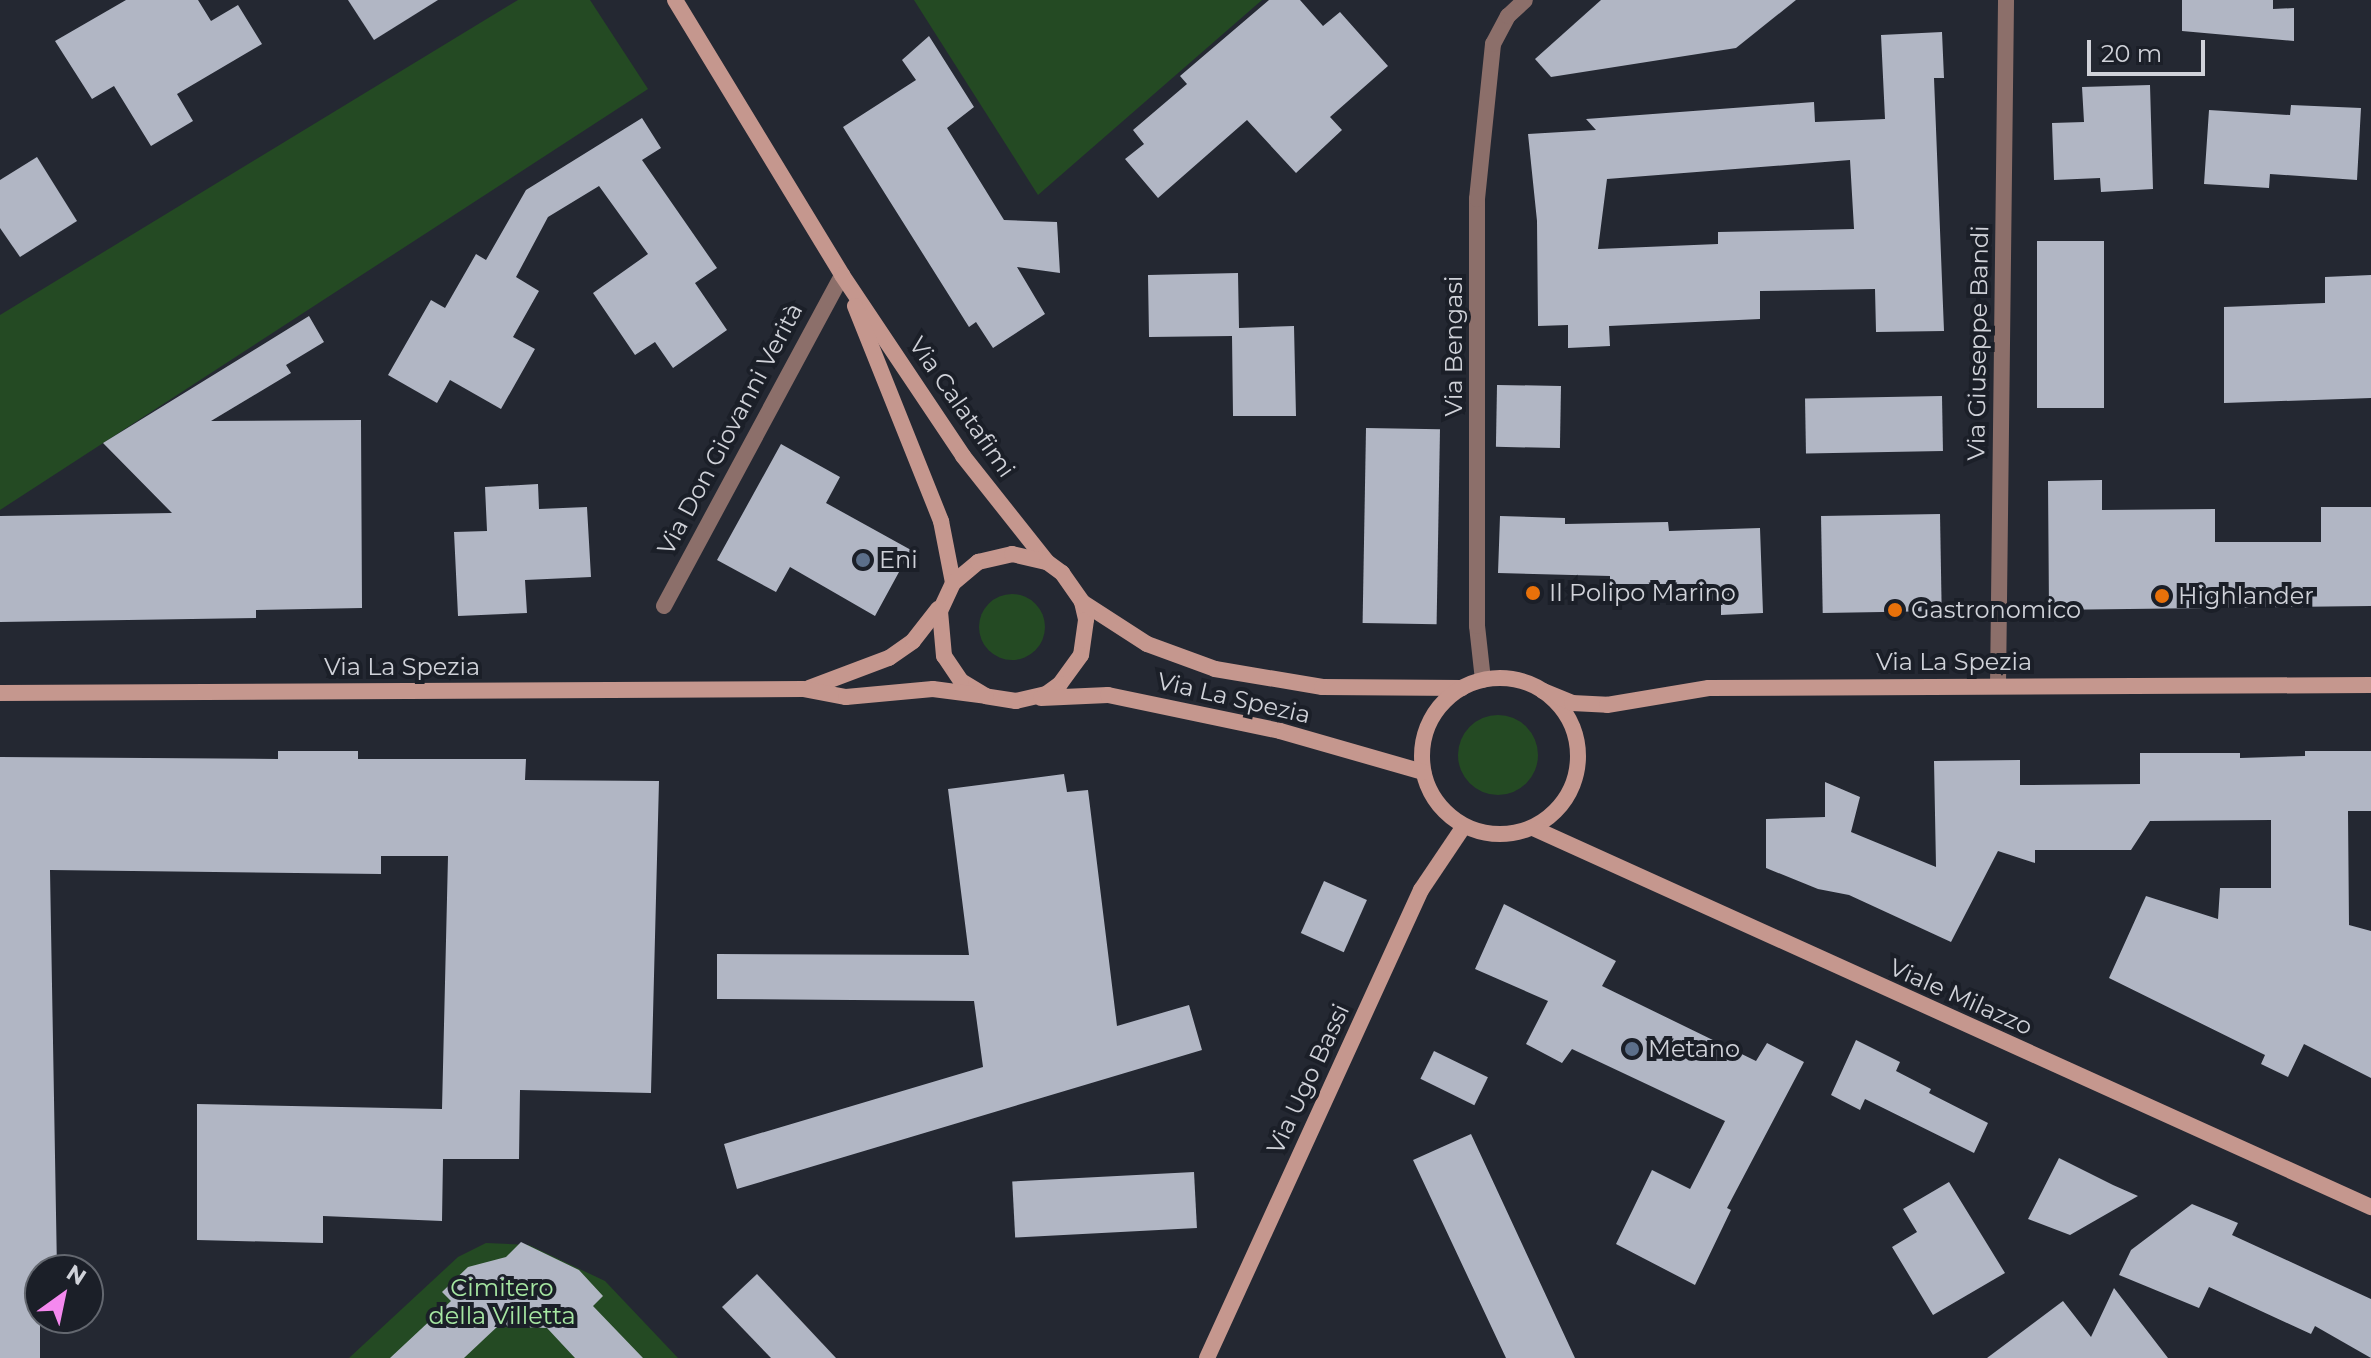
<!DOCTYPE html>
<html>
<head>
<meta charset="utf-8">
<style>
  body { margin:0 }
  #map { position:relative; width:2371px; height:1358px; overflow:hidden; background:#242832; font-family:Montserrat,sans-serif }
  div>[style] { position:absolute }
  .green>* { inset:0; background:#244a23 }
  .round { border-radius:50% }
  .building>* { inset:0; background:#b1b6c4; transform-origin:0 0 }
  .street>* { height:16px; margin:-8px; padding:0 8px; transform-origin:8px; border-radius:8px; background:#8c6f6a }
  .secondary>* { height:16px; margin:-8px; padding:0 8px; transform-origin:8px; border-radius:8px; background:#c5978e }
  .secondary>.ring { margin:-8px; padding:0; box-sizing:content-box; background:none; border:16px solid #c5978e; border-radius:50% }
  .dots>* { width:22px; height:22px; translate:-50% -50%; box-sizing:border-box; border:4px solid #1b1f28; border-radius:50% }
  span { translate:-50% -50%; white-space:nowrap; text-align:center; line-height:1.15; -webkit-text-stroke:8px #1b1f28; paint-order:stroke }
  .street-label { font-size:24px; color:#d0d2d9 }
  .poi-label { font-size:24px; color:#d0d2d9 }
  .left { translate:0 -50%; text-align:left }
  .park-label { font-size:24px; color:#a6e7a2 }
  .north { position:absolute; left:24px; top:1254px; width:80px; height:80px; box-sizing:border-box; background:#1b1f28; border:2px solid #63676f; border-radius:50%; rotate:33deg; font-size:22px; font-weight:700; line-height:32px; text-align:center; color:#d0d2d9 }
  .north::after { content:''; display:block; margin:auto; width:28px; height:36px; background:#f589ef; clip-path:polygon(50% 0,100% 100%,50% 72%,0 100%) }
  .scale { position:absolute; left:2087px; top:40px; width:118px; height:36px; box-sizing:border-box; border:4px solid #d0d2d9; border-top:0; padding-left:10px; font-size:24px; line-height:28px; white-space:nowrap; color:#d0d2d9; -webkit-text-stroke:6px #1b1f28; paint-order:stroke }
</style>
</head>
<body>
<div id="map">
  <div class="green">
    <div style="clip-path:polygon(518px 0,590px 0,648px 89px,0 510px,0 315px)"></div>
    <div style="clip-path:polygon(914px 0,1262px 0,1038px 195px)"></div>
    <div class="round" style="left:979px;top:594px;width:66px;height:66px"></div>
    <div class="round" style="left:1458px;top:715px;width:80px;height:80px"></div>
    <div style="clip-path:polygon(486px 1243px,529px 1245px,605px 1281px,678px 1358px,349px 1358px,458px 1257px)"></div>
  </div>
  <div class="building">
    <div style="clip-path:polygon(126px 0,198px 0,211px 21px,238px 5px,262px 44px,177px 94px,193px 121px,151px 146px,114px 86px,92px 99px,55px 41px)"></div>
    <div style="clip-path:polygon(348px 0,438px 0,374px 40px)"></div>
    <div style="clip-path:polygon(1269px 0,1300px 0,1323px 26px,1340px 12px,1388px 66px,1330px 117px,1342px 130px,1296px 173px,1247px 120px,1158px 198px,1125px 159px,1144px 144px,1133px 130px,1187px 84px,1180px 76px)"></div>
    <div style="clip-path:polygon(1601px 0,1796px 0,1736px 48px,1551px 77px,1535px 59px)"></div>
    <div style="clip-path:polygon(2182px 0,2273px 0,2273px 9px,2294px 8px,2294px 41px,2182px 31px)"></div>
    <div style="clip-path:polygon(evenodd,1942px 32px,1944px 78px,1934px 78px,1944px 331px,1876px 332px,1875px 289px,1760px 291px,1760px 319px,1609px 326px,1610px 346px,1568px 348px,1568px 325px,1538px 326px,1537px 221px,1528px 134px,1596px 130px,1586px 119px,1814px 102px,1815px 122px,1885px 119px,1881px 35px,1942px 32px,1850px 160px,1854px 229px,1718px 232px,1718px 244px,1598px 249px,1607px 179px,1850px 160px)"></div>
    <div style="clip-path:polygon(929px 36px,974px 107px,947px 128px,1004px 220px,1057px 222px,1060px 273px,1017px 267px,1045px 314px,993px 348px,976px 322px,969px 327px,843px 127px,916px 80px,902px 60px)"></div>
    <div style="clip-path:polygon(2150px 85px,2153px 189px,2101px 192px,2100px 178px,2054px 180px,2052px 123px,2084px 122px,2082px 87px)"></div>
    <div style="clip-path:polygon(2291px 105px,2361px 108px,2357px 180px,2270px 174px,2269px 188px,2204px 184px,2209px 110px,2290px 115px)"></div>
    <div style="clip-path:polygon(642px 118px,661px 148px,642px 160px,717px 268px,695px 283px,727px 330px,673px 368px,655px 342px,635px 355px,593px 293px,648px 254px,599px 186px,548px 217px,516px 277px,539px 291px,513px 337px,535px 349px,501px 409px,450px 380px,437px 403px,388px 375px,431px 300px,445px 308px,476px 254px,486px 260px,526px 190px)"></div>
    <div style="clip-path:polygon(37px 157px,77px 221px,20px 257px,0 228px,0 180px)"></div>
    <div style="left:2037px;top:241px;width:67px;height:167px"></div>
    <div style="clip-path:polygon(1238px 273px,1239px 328px,1294px 326px,1296px 416px,1233px 416px,1232px 336px,1149px 337px,1148px 275px)"></div>
    <div style="clip-path:polygon(2371px 275px,2371px 398px,2224px 403px,2224px 307px,2325px 303px,2325px 277px)"></div>
    <div style="clip-path:polygon(309px 316px,324px 342px,286px 365px,291px 373px,211px 421px,361px 420px,362px 608px,256px 610px,256px 618px,0 622px,0 516px,172px 513px,103px 443px)"></div>
    <div style="left:1561px;top:386px;width:62px;height:64px;rotate:91deg"></div>
    <div style="left:1942px;top:396px;width:55px;height:137px;rotate:89deg"></div>
    <div style="left:1366px;top:428px;width:74px;height:195px;rotate:1deg"></div>
    <div style="clip-path:polygon(781px 444px,840px 477px,826px 503px,911px 550px,875px 616px,790px 567px,776px 592px,717px 560px)"></div>
    <div style="clip-path:polygon(2102px 480px,2102px 510px,2215px 509px,2215px 542px,2321px 542px,2321px 507px,2371px 507px,2371px 606px,2049px 610px,2048px 481px)"></div>
    <div style="clip-path:polygon(538px 484px,539px 509px,587px 507px,591px 577px,525px 580px,527px 613px,458px 616px,454px 532px,487px 531px,485px 487px)"></div>
    <div style="left:1940px;top:514px;width:97px;height:119px;rotate:89deg"></div>
    <div style="clip-path:polygon(1500px 516px,1565px 518px,1565px 524px,1668px 522px,1669px 531px,1760px 528px,1763px 613px,1721px 615px,1721px 600px,1698px 601px,1698px 584px,1610px 584px,1610px 576px,1498px 573px)"></div>
    <div style="clip-path:polygon(278px 751px,358px 751px,358px 759px,526px 759px,525px 780px,659px 781px,651px 1093px,520px 1090px,519px 1159px,443px 1159px,442px 1221px,323px 1216px,323px 1243px,197px 1240px,197px 1104px,442px 1109px,448px 856px,381px 856px,381px 874px,50px 870px,57px 1270px,40px 1270px,40px 1358px,0 1358px,0 757px,278px 759px)"></div>
    <div style="clip-path:polygon(2305px 751px,2371px 751px,2371px 811px,2348px 811px,2349px 925px,2371px 931px,2371px 1078px,2304px 1044px,2288px 1077px,2261px 1064px,2265px 1055px,2109px 978px,2146px 896px,2218px 919px,2220px 888px,2271px 888px,2271px 820px,2150px 821px,2131px 850px,2035px 850px,2035px 863px,1998px 851px,1951px 942px,1849px 895px,1818px 889px,1766px 868px,1766px 819px,1825px 817px,1825px 782px,1860px 797px,1851px 832px,1936px 867px,1934px 761px,2020px 760px,2020px 785px,2140px 784px,2140px 753px,2240px 753px,2240px 758px,2305px 756px)"></div>
    <div style="clip-path:polygon(1064px 774px,1067px 792px,1088px 790px,1117px 1026px,1189px 1005px,1202px 1050px,737px 1189px,724px 1144px,983px 1067px,974px 1001px,717px 999px,717px 954px,969px 955px,948px 789px)"></div>
    <div style="left:1324px;top:881px;width:47px;height:57px;rotate:24deg"></div>
    <div style="clip-path:polygon(1504px 904px,1616px 961px,1602px 986px,1756px 1061px,1767px 1043px,1804px 1062px,1727px 1208px,1731px 1210px,1695px 1285px,1616px 1244px,1652px 1170px,1690px 1189px,1725px 1121px,1572px 1049px,1562px 1063px,1526px 1044px,1548px 1001px,1475px 969px)"></div>
    <div style="clip-path:polygon(1856px 1040px,1900px 1062px,1896px 1071px,1931px 1089px,1929px 1093px,1988px 1123px,1974px 1153px,1865px 1099px,1860px 1110px,1831px 1095px)"></div>
    <div style="left:1434px;top:1051px;width:60px;height:31px;rotate:26deg"></div>
    <div style="clip-path:polygon(1471px 1134px,1575px 1358px,1506px 1358px,1452px 1243px,1413px 1160px)"></div>
    <div style="clip-path:polygon(2059px 1158px,2113px 1185px,2138px 1196px,2070px 1235px,2028px 1219px)"></div>
    <div style="left:1194px;top:1172px;width:56px;height:182px;rotate:87deg"></div>
    <div style="clip-path:polygon(1949px 1182px,2005px 1273px,1933px 1315px,1892px 1247px,1917px 1232px,1903px 1209px)"></div>
    <div style="clip-path:polygon(2192px 1204px,2238px 1223px,2232px 1235px,2371px 1299px,2371px 1358px,2315px 1326px,2311px 1334px,2209px 1287px,2199px 1308px,2119px 1275px,2131px 1250px)"></div>
    <div style="clip-path:polygon(521px 1242px,579px 1270px,603px 1296px,593px 1306px,643px 1358px,575px 1358px,547px 1328px,498px 1326px,464px 1358px,390px 1358px,451px 1301px,442px 1292px,468px 1267px,506px 1257px)"></div>
    <div style="clip-path:polygon(757px 1274px,836px 1358px,771px 1358px,722px 1307px)"></div>
    <div style="clip-path:polygon(2114px 1288px,2168px 1358px,1987px 1358px,2063px 1301px,2091px 1337px)"></div>
  </div>
  <div class="street">
    <div style="left:664px;top:606px;width:376px;rotate:-61.7deg"></div>
    <div style="left:1483px;top:680px;width:54px;rotate:-96.3deg"></div>
    <div style="left:1477px;top:626px;width:427px;rotate:-90deg"></div>
    <div style="left:1477px;top:199px;width:156px;rotate:-84.1deg"></div>
    <div style="left:1493px;top:44px;width:32px;rotate:-62deg"></div>
    <div style="left:1508px;top:16px;width:23px;rotate:-43deg"></div>
    <div style="left:1998px;top:686px;width:686px;rotate:-89.33deg"></div>
  </div>
  <div class="secondary">
    <div style="left:675px;top:0;width:322px;rotate:58.7deg"></div>
    <div style="left:842px;top:275px;width:218px;rotate:56.2deg"></div>
    <div style="left:963px;top:456px;width:135px;rotate:51.6deg"></div>
    <div style="left:855px;top:306px;width:232px;rotate:68.2deg"></div>
    <div style="left:941px;top:521px;width:63px;rotate:79deg"></div>
    <div style="left:1082px;top:602px;width:18px;rotate:77deg"></div>
    <div style="left:1086px;top:620px;width:35px;rotate:98deg"></div>
    <div style="left:1081px;top:655px;width:36px;rotate:126deg"></div>
    <div style="left:1060px;top:684px;width:17px;rotate:144deg"></div>
    <div style="left:1046px;top:694px;width:31px;rotate:167deg"></div>
    <div style="left:1016px;top:701px;width:30px;rotate:-171deg"></div>
    <div style="left:986px;top:696px;width:29px;rotate:-149deg"></div>
    <div style="left:961px;top:681px;width:30px;rotate:-124deg"></div>
    <div style="left:944px;top:656px;width:45px;rotate:-95.1deg"></div>
    <div style="left:940px;top:611px;width:31px;rotate:-65deg"></div>
    <div style="left:953px;top:583px;width:33px;rotate:-40deg"></div>
    <div style="left:978px;top:562px;width:35px;rotate:-13deg"></div>
    <div style="left:1012px;top:554px;width:36px;rotate:13deg"></div>
    <div style="left:1047px;top:562px;width:19px;rotate:36deg"></div>
    <div style="left:1062px;top:573px;width:35px;rotate:55deg"></div>
    <div style="left:1082px;top:602px;width:77px;rotate:32.9deg"></div>
    <div style="left:1147px;top:644px;width:72px;rotate:20.2deg"></div>
    <div style="left:1215px;top:669px;width:109px;rotate:9.5deg"></div>
    <div style="left:1322px;top:687px;width:140px;rotate:0.4deg"></div>
    <div class="ring" style="left:1422px;top:678px;width:140px;height:140px"></div>
    <div style="left:809px;top:688px;width:85px;rotate:-20.6deg"></div>
    <div style="left:889px;top:658px;width:29px;rotate:-35deg"></div>
    <div style="left:913px;top:641px;width:41px;rotate:-52deg"></div>
    <div style="left:1543px;top:691px;width:31px;rotate:22deg"></div>
    <div style="left:1572px;top:703px;width:35px;rotate:3deg"></div>
    <div style="left:1607px;top:705px;width:103px;rotate:-9.5deg"></div>
    <div style="left:1709px;top:688px;width:662px;rotate:-0.26deg"></div>
    <div style="left:0;top:693px;width:803px;rotate:-0.29deg"></div>
    <div style="left:803px;top:689px;width:44px;rotate:10.5deg"></div>
    <div style="left:846px;top:697px;width:87px;rotate:-5.3deg"></div>
    <div style="left:933px;top:689px;width:53px;rotate:7.5deg"></div>
    <div style="left:1041px;top:698px;width:67px;rotate:-2.6deg"></div>
    <div style="left:1108px;top:695px;width:176px;rotate:11.8deg"></div>
    <div style="left:1280px;top:731px;width:149px;rotate:16deg"></div>
    <div style="left:1533px;top:828px;width:920px;rotate:24.34deg"></div>
    <div style="left:1207px;top:1358px;width:515px;rotate:-65.43deg"></div>
    <div style="left:1421px;top:890px;width:77px;rotate:-56.1deg"></div>
  </div>
  <div class="dots">
    <div style="left:863px;top:560px;background:#5c6f8a"></div>
    <div style="left:1533px;top:593px;background:#e8710a"></div>
    <div style="left:2162px;top:596px;background:#e8710a"></div>
    <div style="left:1895px;top:610px;background:#e8710a"></div>
    <div style="left:1632px;top:1049px;background:#5c6f8a"></div>
  </div>
  <div class="street-label">
    <span style="left:1978px;top:343px;rotate:-89deg">Via Giuseppe Bandi</span>
    <span style="left:1454px;top:346px;rotate:-90deg">Via Bengasi</span>
    <span style="left:962px;top:407px;rotate:55deg">Via Calatafimi</span>
    <span style="left:730px;top:429px;rotate:-62deg">Via Don Giovanni Verità</span>
    <span style="left:1954px;top:662px">Via La Spezia</span>
    <span style="left:402px;top:667px">Via La Spezia</span>
    <span style="left:1234px;top:698px;rotate:13deg">Via La Spezia</span>
    <span style="left:1961px;top:997px;rotate:24deg">Viale Milazzo</span>
    <span style="left:1308px;top:1079px;rotate:-65deg">Via Ugo Bassi</span>
  </div>
  <div class="poi-label">
    <span class="left" style="left:879px;top:560px">Eni</span>
    <span class="left" style="left:1549px;top:593px">Il Polipo Marino</span>
    <span class="left" style="left:2178px;top:596px">Highlander</span>
    <span class="left" style="left:1911px;top:610px">Gastronomico</span>
    <span class="left" style="left:1648px;top:1049px">Metano</span>
  </div>
  <div class="park-label">
    <span style="left:502px;top:1302px">Cimitero<br>della Villetta</span>
  </div>
  <div class="north">N</div>
  <div class="scale">20 m</div>
</div>
</body>
</html>
